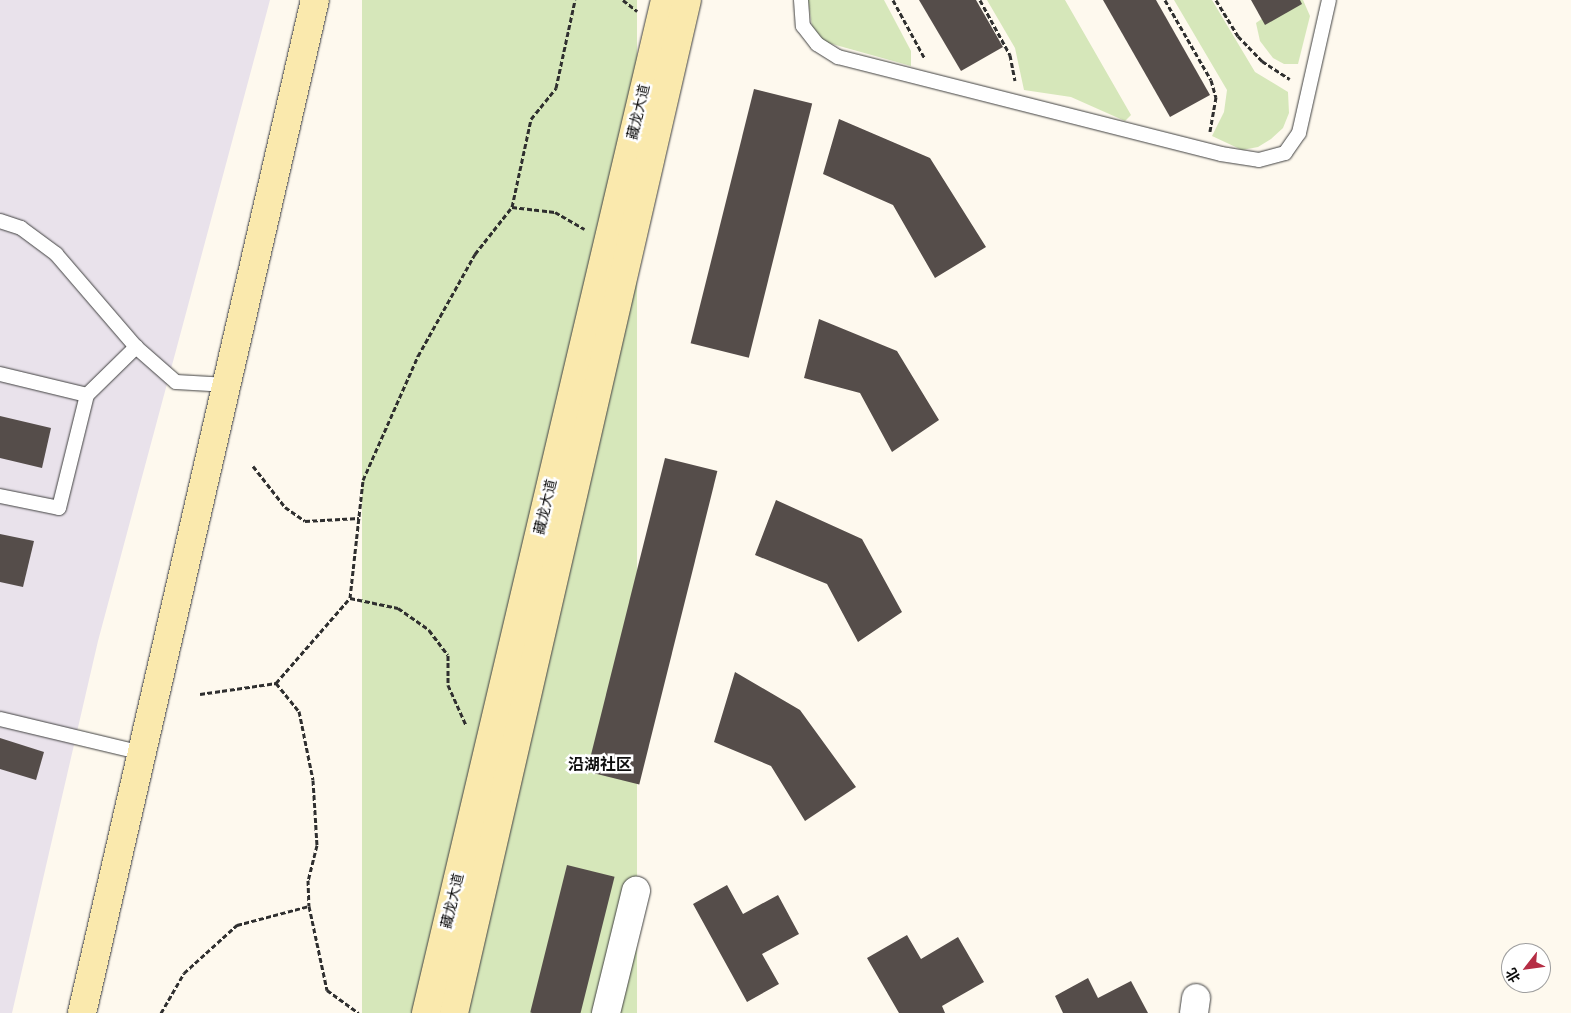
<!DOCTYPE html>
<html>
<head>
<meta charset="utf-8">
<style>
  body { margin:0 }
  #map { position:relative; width:1571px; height:1013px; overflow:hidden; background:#fef9ee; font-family:Bitter,"Noto Sans SC",serif }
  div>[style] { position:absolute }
  .industrial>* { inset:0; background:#e9e2eb }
  .green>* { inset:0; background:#d6e7ba; transform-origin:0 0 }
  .building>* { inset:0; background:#554d4a; transform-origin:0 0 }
  .path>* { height:3px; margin-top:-1.5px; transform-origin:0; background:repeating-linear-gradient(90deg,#2f2f2f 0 5px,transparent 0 7.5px) }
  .roads { filter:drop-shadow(0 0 1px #404040) drop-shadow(0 0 1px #404040) }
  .lane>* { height:14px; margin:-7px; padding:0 7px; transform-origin:7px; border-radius:7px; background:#fff }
  .street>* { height:28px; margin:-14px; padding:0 14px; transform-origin:14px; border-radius:14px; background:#fff }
  .secondary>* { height:28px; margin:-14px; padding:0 14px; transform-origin:14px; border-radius:14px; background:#fae9ad }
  span { translate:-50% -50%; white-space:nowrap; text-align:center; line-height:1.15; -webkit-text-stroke:5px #fff; paint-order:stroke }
  .street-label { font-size:14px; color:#0d0d0d }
  .quarter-label { font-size:16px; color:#0d0d0d; font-weight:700 }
  .north { position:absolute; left:1501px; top:943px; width:50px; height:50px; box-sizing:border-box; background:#fff; border:1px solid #9e9e9e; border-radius:50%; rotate:240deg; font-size:14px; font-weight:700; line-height:20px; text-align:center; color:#0d0d0d }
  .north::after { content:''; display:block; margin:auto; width:18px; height:22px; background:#b52d44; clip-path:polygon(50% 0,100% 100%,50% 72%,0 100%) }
</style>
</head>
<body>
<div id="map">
  <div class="industrial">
    <div style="clip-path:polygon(0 0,270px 0,98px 641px,12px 1013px,0 1013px)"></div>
  </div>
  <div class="green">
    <div style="left:362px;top:0;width:275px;height:1039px"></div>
    <div style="clip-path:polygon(808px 0,884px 0,911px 51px,911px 66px,825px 42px,812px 26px)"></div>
    <div style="clip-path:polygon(987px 0,1065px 0,1131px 115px,1125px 121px,1071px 97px,1024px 90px,1015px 48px)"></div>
    <div style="clip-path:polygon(1174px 0,1212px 0,1255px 72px,1288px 92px,1289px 113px,1283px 128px,1271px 139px,1258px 147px,1242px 150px,1212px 136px,1224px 112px,1227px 90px)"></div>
    <div style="clip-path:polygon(1288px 0,1303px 0,1310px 16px,1298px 64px,1284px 64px,1273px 58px,1260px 41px,1256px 23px)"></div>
  </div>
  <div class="building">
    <div style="clip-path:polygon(919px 0,976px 0,1003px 47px,961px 71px)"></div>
    <div style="clip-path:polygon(1103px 0,1156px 0,1210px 95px,1170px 117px)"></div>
    <div style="clip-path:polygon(1251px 0,1300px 0,1302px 4px,1265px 25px)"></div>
    <div style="left:754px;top:89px;width:60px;height:262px;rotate:14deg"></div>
    <div style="clip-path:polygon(839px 119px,930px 158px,986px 247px,935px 278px,893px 205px,823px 174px)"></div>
    <div style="clip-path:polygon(819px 319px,897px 351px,939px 420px,892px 452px,860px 393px,804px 378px)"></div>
    <div style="clip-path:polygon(0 416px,51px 428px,42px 468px,0 458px)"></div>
    <div style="left:665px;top:458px;width:54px;height:323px;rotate:14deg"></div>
    <div style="clip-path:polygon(776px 500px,862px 539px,902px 612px,858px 642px,827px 584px,755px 555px)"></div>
    <div style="clip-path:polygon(0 534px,34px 541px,23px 587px,0 582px)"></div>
    <div style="clip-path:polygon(735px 672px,800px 710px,856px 787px,805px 821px,771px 766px,714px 742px)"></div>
    <div style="clip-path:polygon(0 738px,44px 752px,36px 780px,0 769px)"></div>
    <div style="left:567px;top:865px;width:49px;height:152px;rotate:14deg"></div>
    <div style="clip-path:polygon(727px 885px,743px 914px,778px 895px,799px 934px,762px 954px,779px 984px,747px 1002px,693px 904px)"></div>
    <div style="clip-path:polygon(907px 935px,921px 959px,958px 937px,984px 982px,942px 1006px,945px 1013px,899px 1013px,867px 958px)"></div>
    <div style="clip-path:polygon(1088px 978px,1098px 998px,1131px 981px,1148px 1013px,1063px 1013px,1055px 996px)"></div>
  </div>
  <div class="path">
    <div style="left:623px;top:0;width:18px;rotate:38deg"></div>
    <div style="left:893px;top:0;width:67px;rotate:61.5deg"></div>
    <div style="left:980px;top:0;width:63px;rotate:61.4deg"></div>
    <div style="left:1010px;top:55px;width:26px;rotate:79deg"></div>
    <div style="left:1165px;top:0;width:92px;rotate:60.1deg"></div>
    <div style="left:1211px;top:80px;width:18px;rotate:74deg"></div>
    <div style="left:1216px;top:97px;width:35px;rotate:100deg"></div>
    <div style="left:1216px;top:0;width:42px;rotate:58.6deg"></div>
    <div style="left:1238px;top:36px;width:35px;rotate:46deg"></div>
    <div style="left:1262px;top:61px;width:33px;rotate:33deg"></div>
    <div style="left:512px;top:207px;width:43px;rotate:6.6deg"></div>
    <div style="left:555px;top:212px;width:34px;rotate:30deg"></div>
    <div style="left:253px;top:466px;width:52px;rotate:52deg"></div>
    <div style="left:285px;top:507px;width:24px;rotate:35deg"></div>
    <div style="left:305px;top:521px;width:54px;rotate:-3.2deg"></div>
    <div style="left:350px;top:598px;width:49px;rotate:11.8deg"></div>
    <div style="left:398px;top:608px;width:38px;rotate:35deg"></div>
    <div style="left:429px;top:630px;width:31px;rotate:53deg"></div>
    <div style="left:448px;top:655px;width:30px;rotate:90deg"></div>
    <div style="left:448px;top:685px;width:44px;rotate:65.8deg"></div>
    <div style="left:276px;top:683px;width:36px;rotate:51deg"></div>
    <div style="left:299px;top:711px;width:70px;rotate:78.5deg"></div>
    <div style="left:313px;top:780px;width:65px;rotate:86.5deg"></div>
    <div style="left:317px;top:845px;width:36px;rotate:104deg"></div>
    <div style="left:308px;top:880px;width:26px;rotate:88deg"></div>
    <div style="left:309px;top:906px;width:86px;rotate:77.9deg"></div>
    <div style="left:327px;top:990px;width:39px;rotate:36deg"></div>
    <div style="left:200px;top:694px;width:77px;rotate:-8.2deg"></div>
    <div style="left:276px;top:683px;width:113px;rotate:-49deg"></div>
    <div style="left:350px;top:598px;width:119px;rotate:-83.7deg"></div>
    <div style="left:363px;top:480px;width:136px;rotate:-66.1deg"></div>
    <div style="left:418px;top:356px;width:117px;rotate:-60.8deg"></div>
    <div style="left:475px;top:254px;width:60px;rotate:-51.8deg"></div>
    <div style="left:512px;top:207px;width:90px;rotate:-77.8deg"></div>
    <div style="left:531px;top:119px;width:40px;rotate:-51deg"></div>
    <div style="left:556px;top:88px;width:90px;rotate:-77.8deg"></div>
    <div style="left:161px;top:1013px;width:46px;rotate:-60.1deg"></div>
    <div style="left:184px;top:973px;width:72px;rotate:-42.2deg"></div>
    <div style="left:237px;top:925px;width:74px;rotate:-14.8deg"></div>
  </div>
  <div class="roads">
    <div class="lane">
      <div style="left:801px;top:0;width:26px;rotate:86deg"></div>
      <div style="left:803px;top:26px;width:23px;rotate:52deg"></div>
      <div style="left:817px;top:44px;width:25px;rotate:32deg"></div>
      <div style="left:838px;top:57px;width:395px;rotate:14.2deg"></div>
      <div style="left:1221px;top:154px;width:38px;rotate:9deg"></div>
      <div style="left:1259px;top:160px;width:27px;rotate:-15deg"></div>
      <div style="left:1285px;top:153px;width:24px;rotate:-55deg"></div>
      <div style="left:1299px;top:133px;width:136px;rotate:-77.3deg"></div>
      <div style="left:0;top:221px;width:22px;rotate:18deg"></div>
      <div style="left:21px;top:228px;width:44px;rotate:36.6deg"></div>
      <div style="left:56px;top:254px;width:123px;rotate:49.3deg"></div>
      <div style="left:136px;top:347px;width:53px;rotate:41.2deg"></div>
      <div style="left:176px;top:382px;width:52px;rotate:3.3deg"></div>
      <div style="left:0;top:374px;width:89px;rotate:13.6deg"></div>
      <div style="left:0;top:496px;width:60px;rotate:11.5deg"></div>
      <div style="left:59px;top:508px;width:116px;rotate:-76.1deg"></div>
      <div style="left:87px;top:395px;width:69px;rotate:-44.4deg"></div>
      <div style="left:0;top:719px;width:147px;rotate:13.4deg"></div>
    </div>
    <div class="street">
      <div style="left:606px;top:1013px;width:126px;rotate:-76.2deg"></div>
      <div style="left:1194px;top:1013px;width:15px;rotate:-82deg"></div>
    </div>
    <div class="secondary">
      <div style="left:82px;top:1013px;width:1039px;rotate:-77.05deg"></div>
      <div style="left:426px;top:1013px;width:1041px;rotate:-76.72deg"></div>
      <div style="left:454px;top:1013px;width:1039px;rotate:-77.05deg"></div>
    </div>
  </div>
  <div class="street-label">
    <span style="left:639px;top:112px;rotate:-77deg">藏龙大道</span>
    <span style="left:546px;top:507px;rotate:-77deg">藏龙大道</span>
    <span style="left:453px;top:901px;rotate:-77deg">藏龙大道</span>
  </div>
  <div class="quarter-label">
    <span style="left:600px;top:765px">沿湖社区</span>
  </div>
  <div class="north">北</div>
</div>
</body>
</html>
